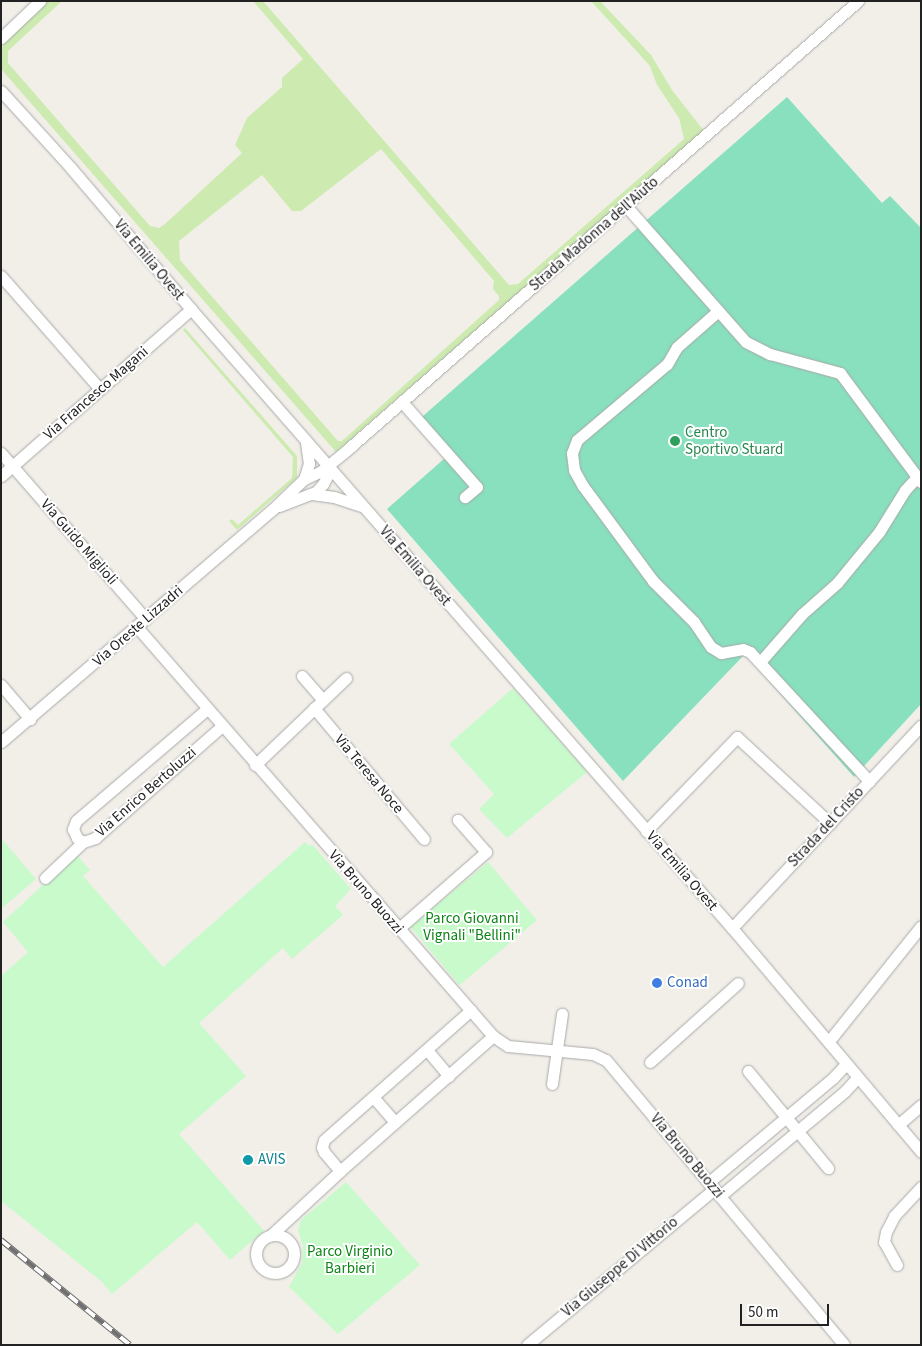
<!DOCTYPE html>
<html>
<head>
<meta charset="utf-8">
<style>
  body { margin:0 }
  #map { position:relative; width:922px; height:1346px; overflow:hidden; background:#f2efe9; font-family:"Source Sans 3",sans-serif }
  div>[style] { position:absolute }
  .grass>* { inset:0; background:#cdebb0 }
  .park>* { inset:0; background:#c8facc; transform-origin:0 0 }
  .pitch>* { inset:0; background:#88e0be }
  .roads { filter:drop-shadow(0 0 1px #a9a9a9) drop-shadow(0 0 1px #a9a9a9) }
  .minor>* { height:11px; margin:-5.5px; padding:0 5.5px; transform-origin:5.5px; border-radius:5.5px; background:#fff }
  .minor>.ring { margin:-5.5px; padding:0; box-sizing:content-box; background:none; border:11px solid #fff; border-radius:50% }
  .rail>* { height:5.5px; margin-top:-2.75px; transform-origin:0; background:repeating-linear-gradient(90deg,#fff 0 11px,#707070 0 22px); box-sizing:border-box; border-block:1px solid #707070 }
  .dots>* { width:14px; height:14px; translate:-50% -50%; box-sizing:border-box; border:2px solid #fff; border-radius:50% }
  span { translate:-50% -50%; white-space:nowrap; text-align:center; line-height:1.15; -webkit-text-stroke:4px #fff; paint-order:stroke }
  .street-label { font-size:15px; color:#222 }
  .leisure-label { font-size:15px; color:#27864d }
  .left { translate:0 -50%; text-align:left }
  .park-label { font-size:15px; color:#0c8416 }
  .shop-label { font-size:15px; color:#366cbe }
  .culture-label { font-size:15px; color:#0d838f }
  .frame { position:absolute; inset:0; border:2px solid #222; pointer-events:none }
  .scale { position:absolute; left:740px; top:1304px; width:89px; height:22px; box-sizing:border-box; border:2px solid #222; border-top:0; padding-left:6px; font-size:15px; line-height:18px; white-space:nowrap; color:#222; -webkit-text-stroke:4px #fff; paint-order:stroke }
</style>
</head>
<body>
<div id="map">
  <div class="grass">
    <div style="clip-path:polygon(evenodd,47px 1px,62px 1px,8px 51px,8px 63px,150px 226px,159px 228px,165px 224px,242px 153px,235px 145px,247px 118px,282px 87px,282px 78px,303px 59px,253px 1px,263px 1px,509px 285px,518px 284px,684px 139px,679px 118px,657px 85px,650px 66px,591px 1px,600px 1px,651px 55px,672px 90px,704px 131px,336px 452px,1px 69px,1px 47px,47px 1px,381px 149px,494px 281px,493px 289px,499px 296px,499px 300px,342px 441px,338px 441px,180px 260px,179px 241px,262px 175px,292px 211px,301px 211px,381px 149px)"></div>
    <div style="clip-path:polygon(185px 328px,297px 456px,297px 478px,237px 530px,229px 521px,232px 519px,238px 525px,292px 478px,293px 457px,183px 330px)"></div>
  </div>
  <div class="park">
    <div style="clip-path:polygon(513px 688px,587px 772px,507px 838px,479px 809px,494px 794px,449px 744px)"></div>
    <div style="clip-path:polygon(1px 838px,36px 879px,1px 909px)"></div>
    <div style="clip-path:polygon(305px 842px,309px 846px,312px 844px,351px 889px,335px 906px,343px 915px,292px 959px,283px 948px,199px 1023px,246px 1076px,179px 1134px,264px 1231px,230px 1260px,197px 1222px,112px 1294px,101px 1281px,1px 1201px,1px 976px,28px 952px,3px 922px,76px 854px,90px 870px,83px 876px,163px 967px)"></div>
    <div style="left:488px;top:862px;width:76px;height:101px;rotate:50deg"></div>
    <div style="clip-path:polygon(346px 1182px,420px 1265px,338px 1334px,289px 1287px,302px 1263px,303px 1246px,298px 1230px,301px 1220px)"></div>
  </div>
  <div class="pitch">
    <div style="clip-path:polygon(787px 97px,882px 203px,890px 196px,921px 228px,921px 704px,854px 777px,745px 654px,623px 781px,387px 509px,445px 458px,415px 423px)"></div>
  </div>
  <div class="roads">
    <div class="minor">
      <div style="left:1px;top:38px;width:54px;rotate:-43.5deg"></div>
      <div style="left:1px;top:91px;width:104px;rotate:47.7deg"></div>
      <div style="left:71px;top:168px;width:185px;rotate:49.6deg"></div>
      <div style="left:191px;top:309px;width:822px;rotate:48.85deg"></div>
      <div style="left:732px;top:928px;width:293px;rotate:49.8deg"></div>
      <div style="left:626px;top:206px;width:181px;rotate:48.6deg"></div>
      <div style="left:746px;top:342px;width:27px;rotate:27deg"></div>
      <div style="left:770px;top:354px;width:73px;rotate:15.2deg"></div>
      <div style="left:840px;top:373px;width:136px;rotate:53.4deg"></div>
      <div style="left:1px;top:276px;width:150px;rotate:48.8deg"></div>
      <div style="left:718px;top:311px;width:55px;rotate:138.7deg"></div>
      <div style="left:677px;top:347px;width:20px;rotate:120deg"></div>
      <div style="left:667px;top:364px;width:118px;rotate:139.8deg"></div>
      <div style="left:577px;top:440px;width:14px;rotate:111deg"></div>
      <div style="left:572px;top:453px;width:17px;rotate:83deg"></div>
      <div style="left:574px;top:470px;width:18px;rotate:61deg"></div>
      <div style="left:583px;top:486px;width:118px;rotate:53.6deg"></div>
      <div style="left:653px;top:581px;width:58px;rotate:45deg"></div>
      <div style="left:694px;top:622px;width:30px;rotate:56deg"></div>
      <div style="left:711px;top:647px;width:12px;rotate:31deg"></div>
      <div style="left:721px;top:653px;width:22px;rotate:-10deg"></div>
      <div style="left:743px;top:649px;width:8px;rotate:23deg"></div>
      <div style="left:750px;top:652px;width:176px;rotate:47.3deg"></div>
      <div style="left:402px;top:402px;width:113px;rotate:48.6deg"></div>
      <div style="left:477px;top:487px;width:16px;rotate:140deg"></div>
      <div style="left:1px;top:453px;width:220px;rotate:48.9deg"></div>
      <div style="left:1px;top:476px;width:253px;rotate:-41.3deg"></div>
      <div style="left:304px;top:479px;width:16px;rotate:-72deg"></div>
      <div style="left:309px;top:464px;width:22px;rotate:-98deg"></div>
      <div style="left:312px;top:494px;width:22px;rotate:8deg"></div>
      <div style="left:334px;top:497px;width:28px;rotate:18deg"></div>
      <div style="left:279px;top:506px;width:40px;rotate:-21deg"></div>
      <div style="left:316px;top:492px;width:11px;rotate:-49deg"></div>
      <div style="left:323px;top:484px;width:17px;rotate:-62deg"></div>
      <div style="left:137px;top:627px;width:542px;rotate:48.96deg"></div>
      <div style="left:493px;top:1036px;width:18px;rotate:34deg"></div>
      <div style="left:508px;top:1046px;width:85px;rotate:5.4deg"></div>
      <div style="left:593px;top:1054px;width:14px;rotate:25deg"></div>
      <div style="left:606px;top:1060px;width:371px;rotate:50.1deg"></div>
      <div style="left:760px;top:662px;width:64px;rotate:-48.8deg"></div>
      <div style="left:802px;top:614px;width:47px;rotate:-41.5deg"></div>
      <div style="left:837px;top:583px;width:66px;rotate:-50.5deg"></div>
      <div style="left:879px;top:532px;width:49px;rotate:-58.2deg"></div>
      <div style="left:905px;top:490px;width:18px;rotate:-47deg"></div>
      <div style="left:302px;top:676px;width:32px;rotate:49deg"></div>
      <div style="left:1px;top:685px;width:45px;rotate:49.5deg"></div>
      <div style="left:314px;top:708px;width:171px;rotate:50deg"></div>
      <div style="left:207px;top:709px;width:172px;rotate:139.5deg"></div>
      <div style="left:76px;top:821px;width:9px;rotate:111deg"></div>
      <div style="left:73px;top:829px;width:10px;rotate:66deg"></div>
      <div style="left:77px;top:838px;width:7px;rotate:34deg"></div>
      <div style="left:83px;top:842px;width:13px;rotate:-18deg"></div>
      <div style="left:95px;top:838px;width:169px;rotate:-41.4deg"></div>
      <div style="left:1px;top:742px;width:358px;rotate:-40.6deg"></div>
      <div style="left:273px;top:509px;width:43px;rotate:-44.1deg"></div>
      <div style="left:304px;top:479px;width:17px;rotate:-24deg"></div>
      <div style="left:320px;top:472px;width:36px;rotate:-39deg"></div>
      <div style="left:348px;top:449px;width:679px;rotate:-41.3deg"></div>
      <div style="left:255px;top:765px;width:126px;rotate:-43.7deg"></div>
      <div style="left:646px;top:831px;width:131px;rotate:-45.9deg"></div>
      <div style="left:737px;top:737px;width:127px;rotate:42.8deg"></div>
      <div style="left:45px;top:878px;width:52px;rotate:-43.5deg"></div>
      <div style="left:732px;top:928px;width:277px;rotate:-47deg"></div>
      <div style="left:398px;top:929px;width:117px;rotate:-41.2deg"></div>
      <div style="left:486px;top:852px;width:43px;rotate:-131.2deg"></div>
      <div style="left:829px;top:1041px;width:147px;rotate:-51.3deg"></div>
      <div style="left:427px;top:1050px;width:34px;rotate:50deg"></div>
      <div style="left:650px;top:1062px;width:118px;rotate:-41.9deg"></div>
      <div style="left:748px;top:1071px;width:126px;rotate:50.5deg"></div>
      <div style="left:552px;top:1084px;width:71px;rotate:-81.9deg"></div>
      <div style="left:374px;top:1098px;width:32px;rotate:49deg"></div>
      <div style="left:898px;top:1125px;width:30px;rotate:-41deg"></div>
      <div style="left:340px;top:1171px;width:25px;rotate:-130deg"></div>
      <div style="left:324px;top:1152px;width:5px;rotate:-112deg"></div>
      <div style="left:322px;top:1147px;width:7px;rotate:-74deg"></div>
      <div style="left:324px;top:1140px;width:196px;rotate:-41.5deg"></div>
      <div style="left:709px;top:1182px;width:162px;rotate:-40deg"></div>
      <div style="left:833px;top:1078px;width:18px;rotate:-47deg"></div>
      <div style="left:720px;top:1196px;width:163px;rotate:-40deg"></div>
      <div style="left:845px;top:1091px;width:18px;rotate:-47deg"></div>
      <div class="ring" style="left:256px;top:1235px;width:27px;height:27px"></div>
      <div style="left:271px;top:1235px;width:94px;rotate:-42.8deg"></div>
      <div style="left:340px;top:1171px;width:204px;rotate:-41.4deg"></div>
      <div style="left:897px;top:1265px;width:26px;rotate:-119deg"></div>
      <div style="left:884px;top:1242px;width:10px;rotate:-79deg"></div>
      <div style="left:886px;top:1232px;width:18px;rotate:-63deg"></div>
      <div style="left:894px;top:1216px;width:40px;rotate:-47deg"></div>
      <div style="left:527px;top:1345px;width:244px;rotate:-39.8deg"></div>
    </div>
  </div>
  <div class="rail">
    <div style="left:1px;top:1240px;width:166px;rotate:39.1deg"></div>
  </div>
  <div class="dots">
    <div style="left:675px;top:441px;background:#2e9e5b"></div>
    <div style="left:657px;top:983px;background:#3f7fe0"></div>
    <div style="left:248px;top:1160px;background:#0f9aa8"></div>
  </div>
  <div class="street-label">
    <span style="left:594px;top:234px;rotate:-41deg">Strada Madonna dell'Aiuto</span>
    <span style="left:149px;top:260px;rotate:50deg">Via Emilia Ovest</span>
    <span style="left:96px;top:393px;rotate:-41deg">Via Francesco Magani</span>
    <span style="left:79px;top:542px;rotate:49deg">Via Guido Miglioli</span>
    <span style="left:415px;top:566px;rotate:49deg">Via Emilia Ovest</span>
    <span style="left:138px;top:626px;rotate:-41deg">Via Oreste Lizzadri</span>
    <span style="left:369px;top:774px;rotate:50deg">Via Teresa Noce</span>
    <span style="left:146px;top:792px;rotate:-41deg">Via Enrico Bertoluzzi</span>
    <span style="left:826px;top:827px;rotate:-47deg">Strada del Cristo</span>
    <span style="left:682px;top:871px;rotate:49deg">Via Emilia Ovest</span>
    <span style="left:366px;top:892px;rotate:49deg">Via Bruno Buozzi</span>
    <span style="left:687px;top:1156px;rotate:50deg">Via Bruno Buozzi</span>
    <span style="left:620px;top:1267px;rotate:-40deg">Via Giuseppe Di Vittorio</span>
  </div>
  <div class="leisure-label">
    <span class="left" style="left:685px;top:441px">Centro<br>Sportivo Stuard</span>
  </div>
  <div class="park-label">
    <span style="left:472px;top:927px">Parco Giovanni<br>Vignali "Bellini"</span>
    <span style="left:350px;top:1260px">Parco Virginio<br>Barbieri</span>
  </div>
  <div class="shop-label">
    <span class="left" style="left:667px;top:983px">Conad</span>
  </div>
  <div class="culture-label">
    <span class="left" style="left:258px;top:1160px">AVIS</span>
  </div>
  <div class="frame"></div>
  <div class="scale">50 m</div>
</div>
</body>
</html>
